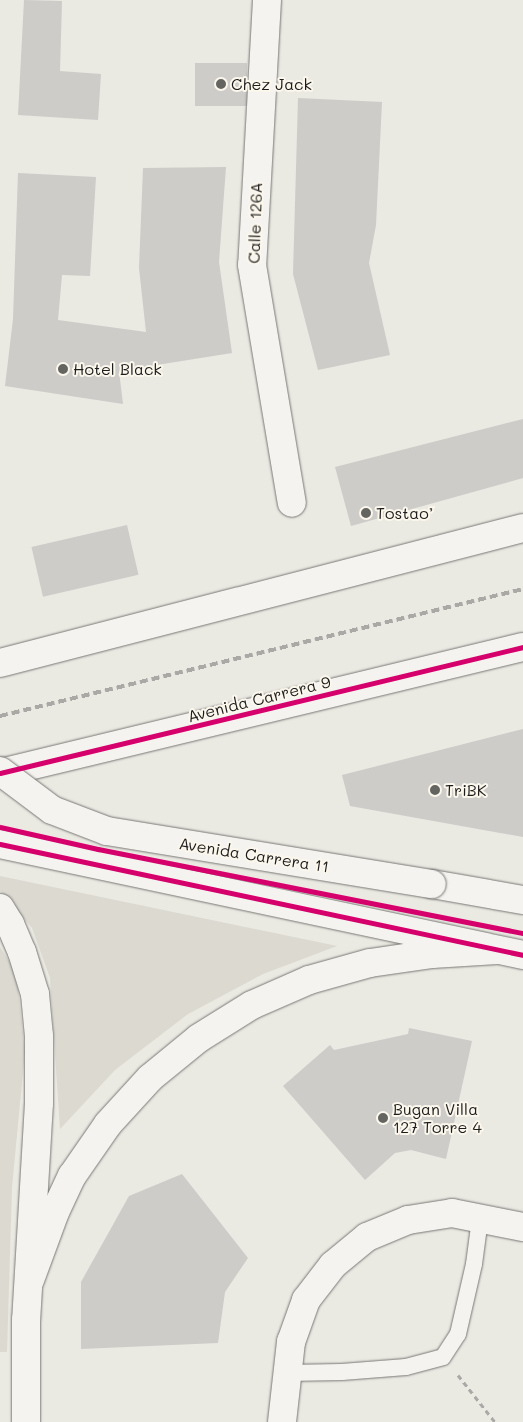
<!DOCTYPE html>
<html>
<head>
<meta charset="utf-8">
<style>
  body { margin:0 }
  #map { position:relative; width:523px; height:1422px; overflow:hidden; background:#eae9e2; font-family:Mali,sans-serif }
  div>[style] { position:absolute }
  .green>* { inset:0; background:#dbd9d0 }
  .building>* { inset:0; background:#cdccc8; transform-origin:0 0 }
  .path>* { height:3px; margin-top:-1.5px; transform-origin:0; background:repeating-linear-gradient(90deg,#aaa9a6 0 5px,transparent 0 9px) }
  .roads { filter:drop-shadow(0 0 1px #797875) drop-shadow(0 0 1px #797875) }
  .service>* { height:16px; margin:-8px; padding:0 8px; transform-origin:8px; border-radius:8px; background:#f4f3ef }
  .minor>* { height:28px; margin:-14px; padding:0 14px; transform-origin:14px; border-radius:14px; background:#f4f3ef }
  .secondary>* { height:28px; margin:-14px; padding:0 14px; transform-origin:14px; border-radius:14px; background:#f4f3ef }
  .primary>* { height:28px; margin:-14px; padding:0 14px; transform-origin:14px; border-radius:14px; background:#f4f3ef }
  .rail>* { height:4px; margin-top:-2px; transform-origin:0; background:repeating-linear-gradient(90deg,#aaa9a6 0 8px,transparent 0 12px) }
  .bridges { filter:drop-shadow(0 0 1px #797875) drop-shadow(0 0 1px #797875) }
  .secondary-bridge>* { height:28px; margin:-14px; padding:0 14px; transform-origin:14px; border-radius:14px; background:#f4f3ef }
  .cycleway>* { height:5px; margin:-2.5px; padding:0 2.5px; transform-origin:2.5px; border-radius:2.5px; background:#d6006c }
  .dots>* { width:14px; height:14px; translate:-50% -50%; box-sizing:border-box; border:2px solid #fbf7ec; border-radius:50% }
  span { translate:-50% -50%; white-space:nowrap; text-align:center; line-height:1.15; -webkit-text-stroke:4px #fbf7ec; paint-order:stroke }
  .poi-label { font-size:16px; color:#1c1c1c }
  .left { translate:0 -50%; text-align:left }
  .street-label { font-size:16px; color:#1c1c1c }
</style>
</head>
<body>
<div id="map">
  <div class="green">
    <div style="clip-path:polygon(0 876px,337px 946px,263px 974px,188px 1014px,115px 1070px,60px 1129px,50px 978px,32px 928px,0 891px)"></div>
    <div style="clip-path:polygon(0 947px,16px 972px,25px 1051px,12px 1187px,7px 1352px,0 1352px)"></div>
  </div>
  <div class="building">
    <div style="clip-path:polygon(24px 0,62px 1px,60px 71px,101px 74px,98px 120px,18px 115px)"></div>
    <div style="left:195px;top:63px;width:52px;height:43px"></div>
    <div style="clip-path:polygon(298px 98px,382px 102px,376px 225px,369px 263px,390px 355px,318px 370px,293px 274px)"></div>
    <div style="clip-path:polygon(226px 167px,219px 262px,232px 353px,119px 371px,123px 404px,5px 386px,13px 319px,18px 173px,96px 177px,90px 276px,62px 275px,58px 320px,146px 332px,139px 268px,143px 168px)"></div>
    <div style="clip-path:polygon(523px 419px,523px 478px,351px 526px,335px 467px)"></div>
    <div style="left:127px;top:525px;width:51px;height:98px;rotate:77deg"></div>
    <div style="clip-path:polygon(523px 729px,523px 837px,350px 806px,342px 775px)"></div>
    <div style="clip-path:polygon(409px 1028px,472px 1041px,446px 1159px,411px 1150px,395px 1153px,365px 1180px,283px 1086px,330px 1045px,334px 1050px,408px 1034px)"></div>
    <div style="clip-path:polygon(182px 1174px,248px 1258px,225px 1292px,218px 1343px,81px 1349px,81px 1282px,129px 1196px)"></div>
  </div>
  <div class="path">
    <div style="left:458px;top:1375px;width:60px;rotate:51.8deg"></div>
  </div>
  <div class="roads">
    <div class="service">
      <div style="left:287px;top:1373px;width:55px;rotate:-1deg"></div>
      <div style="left:342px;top:1372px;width:64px;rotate:-4.5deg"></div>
      <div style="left:406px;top:1367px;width:38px;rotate:-15deg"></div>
      <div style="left:443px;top:1357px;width:27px;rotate:-57deg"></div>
      <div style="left:458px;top:1334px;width:72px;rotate:-77.1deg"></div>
      <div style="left:474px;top:1264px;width:45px;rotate:-82.4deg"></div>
    </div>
    <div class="minor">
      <div style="left:267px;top:0;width:265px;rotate:93.2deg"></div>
      <div style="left:252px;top:265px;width:241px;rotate:80.5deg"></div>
      <div style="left:282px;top:1422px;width:81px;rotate:-83.6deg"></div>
      <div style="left:291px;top:1342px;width:45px;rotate:-70.3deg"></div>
      <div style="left:306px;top:1300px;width:44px;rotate:-52.4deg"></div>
      <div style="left:333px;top:1265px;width:44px;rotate:-39.5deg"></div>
      <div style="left:367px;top:1237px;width:44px;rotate:-22.5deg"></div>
      <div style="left:408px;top:1220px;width:45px;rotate:-9deg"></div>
      <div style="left:452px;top:1213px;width:72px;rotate:11.2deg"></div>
    </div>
    <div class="secondary">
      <div style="left:0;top:844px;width:535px;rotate:11.98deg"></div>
      <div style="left:432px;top:884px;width:92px;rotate:10deg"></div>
    </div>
    <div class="primary">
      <div style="left:0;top:663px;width:540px;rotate:-14.47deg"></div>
      <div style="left:0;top:773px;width:538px;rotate:-13.55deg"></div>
      <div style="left:0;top:908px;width:19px;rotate:58deg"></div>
      <div style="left:10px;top:924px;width:30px;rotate:67deg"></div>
      <div style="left:22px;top:952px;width:44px;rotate:72.8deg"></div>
      <div style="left:35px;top:994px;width:42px;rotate:84.6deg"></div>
      <div style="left:39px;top:1036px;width:67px;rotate:90deg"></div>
      <div style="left:39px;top:1103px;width:217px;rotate:93.4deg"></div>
      <div style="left:26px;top:1320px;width:102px;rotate:90deg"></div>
      <div style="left:30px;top:1280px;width:72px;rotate:-69.8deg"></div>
      <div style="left:55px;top:1212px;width:40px;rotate:-65deg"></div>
      <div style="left:72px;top:1176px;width:63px;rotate:-55.3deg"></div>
      <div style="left:108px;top:1124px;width:62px;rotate:-47.6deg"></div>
      <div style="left:150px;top:1078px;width:63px;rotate:-39.2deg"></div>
      <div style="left:199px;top:1038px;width:62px;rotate:-31.9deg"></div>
      <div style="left:252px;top:1005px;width:62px;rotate:-23.7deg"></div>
      <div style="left:309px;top:980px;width:63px;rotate:-15.6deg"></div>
      <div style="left:370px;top:963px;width:63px;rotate:-8.3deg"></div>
      <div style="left:432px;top:954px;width:65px;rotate:-3.5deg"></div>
    </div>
  </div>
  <div class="rail">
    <div style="left:0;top:716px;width:538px;rotate:-13.65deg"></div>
  </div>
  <div class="bridges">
    <div class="secondary-bridge">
      <div style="left:0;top:771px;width:65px;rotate:36.9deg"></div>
      <div style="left:52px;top:810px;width:59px;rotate:20.9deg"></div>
      <div style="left:107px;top:831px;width:329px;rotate:9.3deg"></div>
    </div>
  </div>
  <div class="cycleway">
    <div style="left:0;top:773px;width:538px;rotate:-13.55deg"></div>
    <div style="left:0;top:827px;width:100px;rotate:12.7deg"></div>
    <div style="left:98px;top:849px;width:433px;rotate:11.2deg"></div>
    <div style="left:0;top:844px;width:535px;rotate:11.98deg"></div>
  </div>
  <div class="dots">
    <div style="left:221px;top:84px;background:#646461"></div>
    <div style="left:63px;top:369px;background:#646461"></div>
    <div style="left:366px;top:513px;background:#646461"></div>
    <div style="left:435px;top:790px;background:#646461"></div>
    <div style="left:383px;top:1118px;background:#646461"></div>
  </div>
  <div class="poi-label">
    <span class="left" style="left:231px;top:84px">Chez Jack</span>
    <span class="left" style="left:73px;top:369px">Hotel Black</span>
    <span class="left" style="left:376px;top:513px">Tostao’</span>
    <span class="left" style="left:445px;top:790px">TriBK</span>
    <span class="left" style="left:393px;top:1118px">Bugan Villa<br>127 Torre 4</span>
  </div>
  <div class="street-label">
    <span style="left:255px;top:223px;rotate:-88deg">Calle 126A</span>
    <span style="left:259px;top:699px;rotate:-14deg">Avenida Carrera 9</span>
    <span style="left:254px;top:855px;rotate:9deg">Avenida Carrera 11</span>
  </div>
</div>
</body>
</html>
